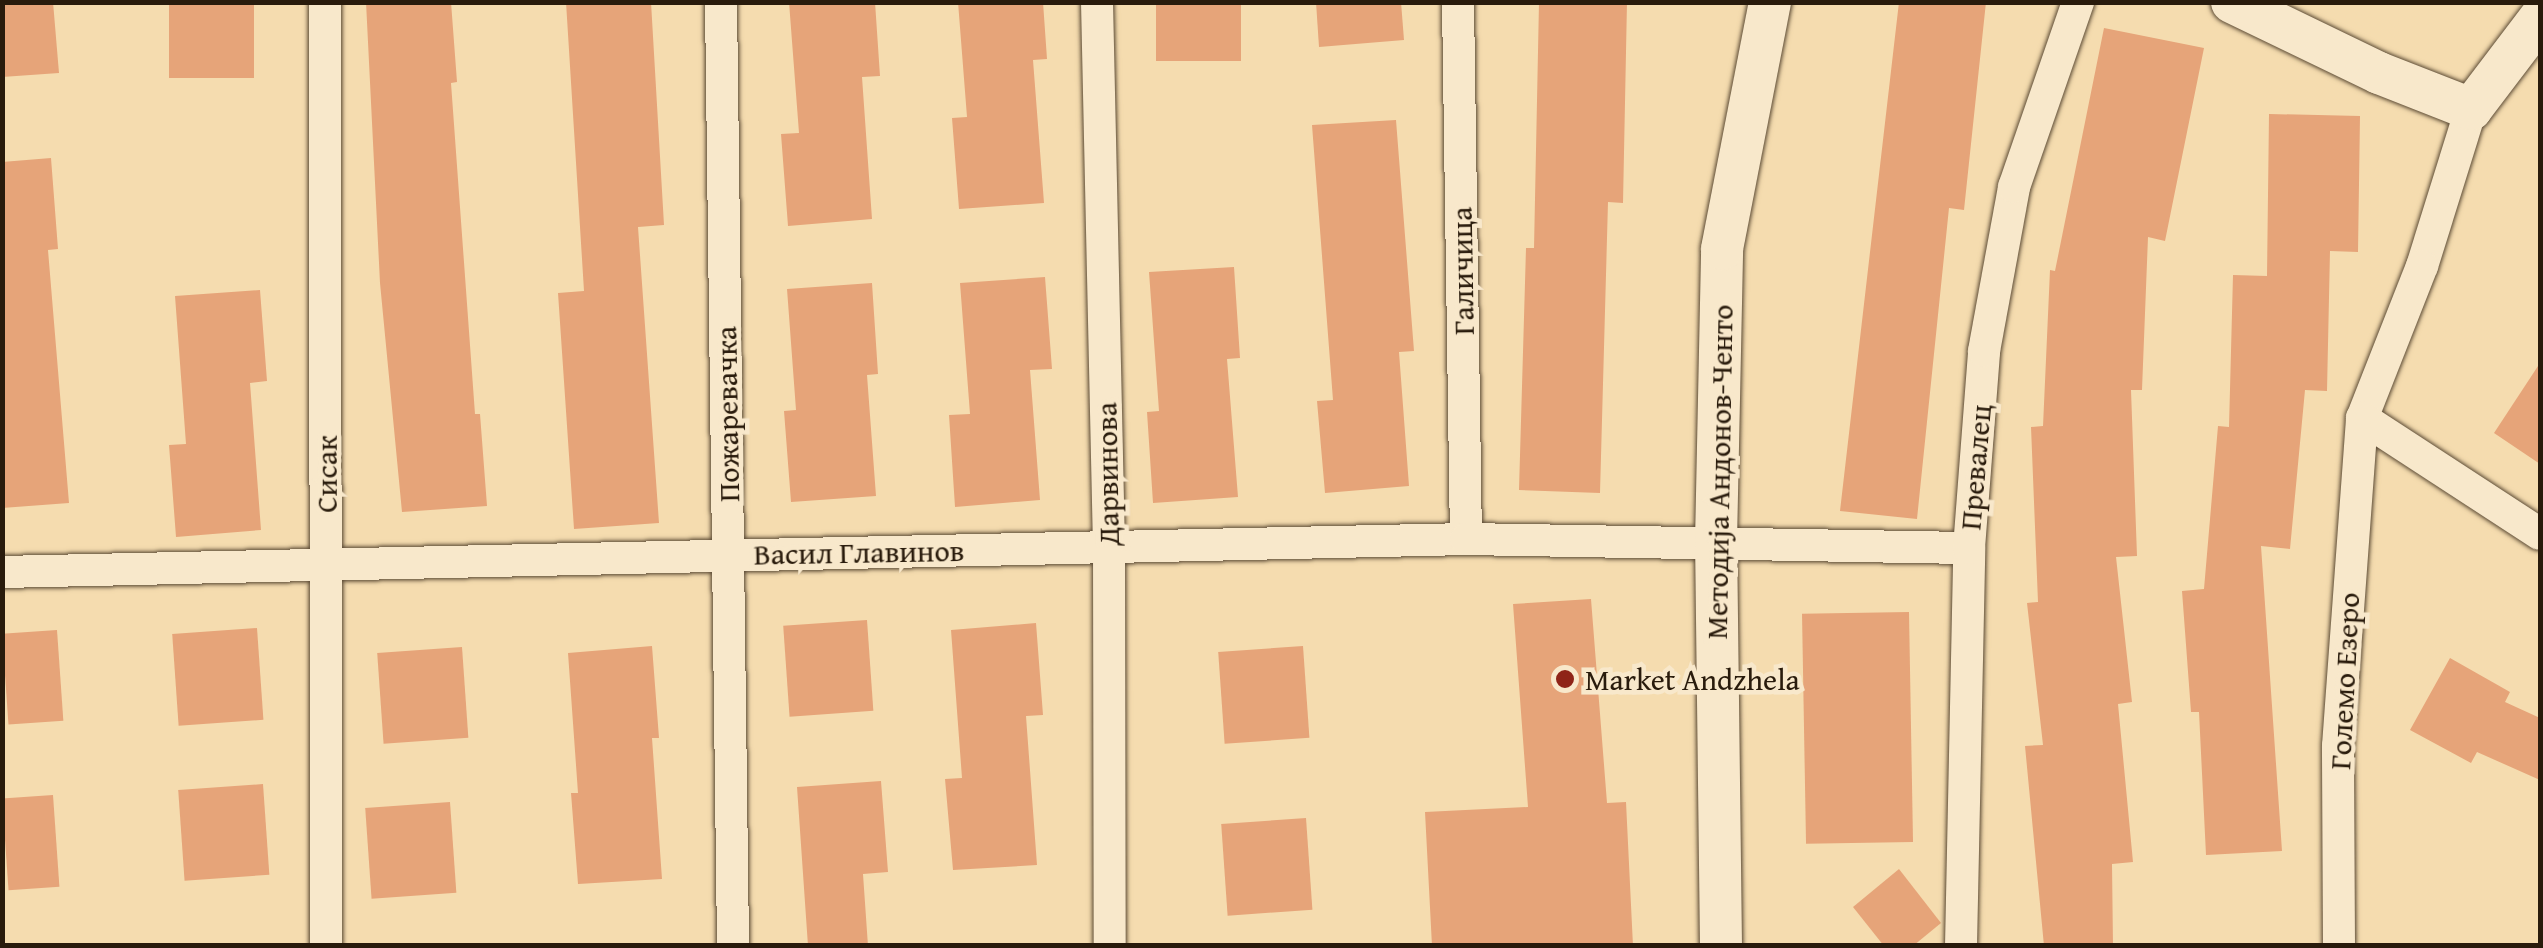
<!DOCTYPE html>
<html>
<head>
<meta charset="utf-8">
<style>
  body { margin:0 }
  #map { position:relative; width:2543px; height:948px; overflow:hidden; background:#f5dcaf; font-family:"Gentium Book Plus",serif }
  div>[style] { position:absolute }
  .building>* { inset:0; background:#e6a479; transform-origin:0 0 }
  .roads { filter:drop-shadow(0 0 2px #5c4b35) drop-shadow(0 0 2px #5c4b35) }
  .minor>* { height:32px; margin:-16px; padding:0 16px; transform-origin:16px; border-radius:16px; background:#f8e8cb }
  .tertiary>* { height:42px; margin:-21px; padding:0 21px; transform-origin:21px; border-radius:21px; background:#f8e8cb }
  .dots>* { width:28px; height:28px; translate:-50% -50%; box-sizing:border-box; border:5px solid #f8e8cb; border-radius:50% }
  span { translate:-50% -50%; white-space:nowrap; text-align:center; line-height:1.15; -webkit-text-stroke:9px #f8e8cb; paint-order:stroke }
  .street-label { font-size:30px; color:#291b0c }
  .poi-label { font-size:30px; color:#291b0c }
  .left { translate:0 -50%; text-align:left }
  .frame { position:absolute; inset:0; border:5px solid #291b0c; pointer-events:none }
</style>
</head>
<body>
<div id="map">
  <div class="building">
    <div style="clip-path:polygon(2px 2px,53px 2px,59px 73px,2px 77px)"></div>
    <div style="left:169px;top:2px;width:85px;height:76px"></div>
    <div style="clip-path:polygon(366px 2px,451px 2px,457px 82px,451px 83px,475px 414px,480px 414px,487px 506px,402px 512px,380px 283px)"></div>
    <div style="clip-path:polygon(566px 2px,651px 2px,664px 225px,638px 227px,659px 523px,574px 529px,558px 293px,584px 291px)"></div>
    <div style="clip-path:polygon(789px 2px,875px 2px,880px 76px,862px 77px,872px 219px,788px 226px,781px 134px,799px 133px)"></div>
    <div style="clip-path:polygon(958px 2px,1043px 2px,1047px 59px,1033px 60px,1044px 203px,959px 209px,952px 118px,967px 117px)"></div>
    <div style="left:1156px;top:2px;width:85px;height:59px"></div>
    <div style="clip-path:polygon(1316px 2px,1401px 2px,1404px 40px,1319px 47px)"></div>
    <div style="clip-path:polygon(1539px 2px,1627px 2px,1623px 203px,1608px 202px,1600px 493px,1519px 490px,1526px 248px,1534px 248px)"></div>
    <div style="clip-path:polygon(1899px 2px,1986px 2px,1964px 210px,1949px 208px,1917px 519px,1840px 511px)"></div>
    <div style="clip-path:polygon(2104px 28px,2204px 48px,2165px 241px,2148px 237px,2142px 390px,2131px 390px,2137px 556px,2116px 557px,2132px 702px,2118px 704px,2133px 862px,2112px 864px,2113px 946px,2044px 946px,2025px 746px,2043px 745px,2027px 603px,2038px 602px,2031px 427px,2043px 426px,2050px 270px,2055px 271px)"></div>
    <div style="clip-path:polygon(2269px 114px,2360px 116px,2358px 252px,2330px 251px,2327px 391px,2305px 390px,2290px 549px,2261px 546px,2282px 851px,2206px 855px,2199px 712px,2191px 712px,2182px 591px,2204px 589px,2218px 426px,2229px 427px,2233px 275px,2267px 276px)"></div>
    <div style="clip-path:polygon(1396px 120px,1414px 351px,1399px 352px,1409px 486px,1325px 493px,1317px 401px,1333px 400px,1312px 125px)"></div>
    <div style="clip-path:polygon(51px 158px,58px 249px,48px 250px,69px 503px,2px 508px,2px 162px)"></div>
    <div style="clip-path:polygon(1234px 267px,1240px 358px,1227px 359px,1238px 497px,1153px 503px,1147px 412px,1159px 411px,1149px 272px)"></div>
    <div style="clip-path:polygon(1045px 277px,1052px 369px,1030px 370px,1040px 500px,955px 507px,949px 415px,970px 414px,960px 283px)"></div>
    <div style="clip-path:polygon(872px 283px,878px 374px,867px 375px,876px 496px,791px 502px,784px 411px,796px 410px,787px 289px)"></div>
    <div style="clip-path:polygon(260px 290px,267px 381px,250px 383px,261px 530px,176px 537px,169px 445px,186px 444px,175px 296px)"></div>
    <div style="clip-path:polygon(2540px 363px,2540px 464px,2494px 433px)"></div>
    <div style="clip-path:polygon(1591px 599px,1607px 803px,1626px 802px,1633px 946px,1432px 946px,1425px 812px,1528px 807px,1513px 604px)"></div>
    <div style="left:1909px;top:612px;width:230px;height:107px;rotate:89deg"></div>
    <div style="left:867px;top:620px;width:91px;height:84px;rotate:86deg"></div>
    <div style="clip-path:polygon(1036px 623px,1043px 715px,1026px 716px,1037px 865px,953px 870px,945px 779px,962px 778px,951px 630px)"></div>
    <div style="left:257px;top:628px;width:92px;height:85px;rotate:86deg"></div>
    <div style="left:57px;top:630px;width:91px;height:55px;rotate:86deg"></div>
    <div style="clip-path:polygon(652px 646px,659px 738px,652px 738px,662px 879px,578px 884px,571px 793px,578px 793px,568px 653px)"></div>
    <div style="left:1303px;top:646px;width:92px;height:85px;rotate:86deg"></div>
    <div style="left:462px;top:647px;width:91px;height:85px;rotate:86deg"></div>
    <div style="clip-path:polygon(2450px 658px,2510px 692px,2505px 702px,2540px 718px,2540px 780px,2477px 752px,2471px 763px,2410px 730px)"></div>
    <div style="clip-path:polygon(881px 781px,888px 872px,863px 874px,868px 946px,808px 946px,797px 787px)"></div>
    <div style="left:263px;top:784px;width:91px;height:85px;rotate:86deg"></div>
    <div style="left:53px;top:795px;width:92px;height:51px;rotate:86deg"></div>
    <div style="left:450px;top:802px;width:91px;height:85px;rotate:86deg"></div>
    <div style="left:1306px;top:818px;width:92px;height:85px;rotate:86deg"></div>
    <div style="clip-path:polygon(1899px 869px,1941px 923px,1913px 946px,1884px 946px,1853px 907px)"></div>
  </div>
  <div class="roads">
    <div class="minor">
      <div style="left:325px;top:2px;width:944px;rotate:89.94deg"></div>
      <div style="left:721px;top:2px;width:944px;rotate:89.27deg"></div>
      <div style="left:1097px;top:2px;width:545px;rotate:88.74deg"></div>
      <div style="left:1109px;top:547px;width:399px;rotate:89.9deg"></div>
      <div style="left:1458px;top:2px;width:537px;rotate:89.15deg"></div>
      <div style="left:2471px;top:109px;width:164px;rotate:107.3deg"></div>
      <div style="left:2422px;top:266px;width:163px;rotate:111.5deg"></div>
      <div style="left:2362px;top:418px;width:212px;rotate:33.1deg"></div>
      <div style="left:2px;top:572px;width:1464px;rotate:-1.29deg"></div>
      <div style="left:1466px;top:539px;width:503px;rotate:1.03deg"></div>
      <div style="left:1961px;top:946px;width:398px;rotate:-88.8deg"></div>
      <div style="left:1969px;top:548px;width:198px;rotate:-85.6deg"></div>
      <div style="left:1984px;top:351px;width:167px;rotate:-79.6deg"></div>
      <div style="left:2014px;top:187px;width:196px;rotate:-70.9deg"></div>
      <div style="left:2339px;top:946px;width:200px;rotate:-90.3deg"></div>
      <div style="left:2338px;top:746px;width:329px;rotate:-85.8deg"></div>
    </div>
    <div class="tertiary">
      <div style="left:2232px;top:2px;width:163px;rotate:25.8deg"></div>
      <div style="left:2379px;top:73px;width:99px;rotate:21.4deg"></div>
      <div style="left:2471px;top:109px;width:114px;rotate:-52.8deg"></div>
      <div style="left:1721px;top:946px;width:404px;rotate:-90.7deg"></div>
      <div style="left:1716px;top:542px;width:293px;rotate:-88.8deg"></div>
      <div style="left:1722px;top:249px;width:252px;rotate:-79deg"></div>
    </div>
  </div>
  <div class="dots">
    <div style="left:1565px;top:679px;background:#8f2418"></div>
  </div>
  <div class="street-label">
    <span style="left:1462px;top:271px;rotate:-91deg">Галичица</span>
    <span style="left:727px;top:414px;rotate:-91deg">Пожаревачка</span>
    <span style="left:1975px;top:467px;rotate:-85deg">Превалец</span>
    <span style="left:1719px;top:472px;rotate:-89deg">Методија Андонов-Ченто</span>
    <span style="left:326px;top:474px;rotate:-90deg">Сисак</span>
    <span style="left:1107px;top:474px;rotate:-91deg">Дарвинова</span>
    <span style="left:859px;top:552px;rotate:-1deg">Васил Главинов</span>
    <span style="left:2344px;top:681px;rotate:-87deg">Големо Езеро</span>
  </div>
  <div class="poi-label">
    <span class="left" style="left:1585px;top:679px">Market Andzhela</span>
  </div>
  <div class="frame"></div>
</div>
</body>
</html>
